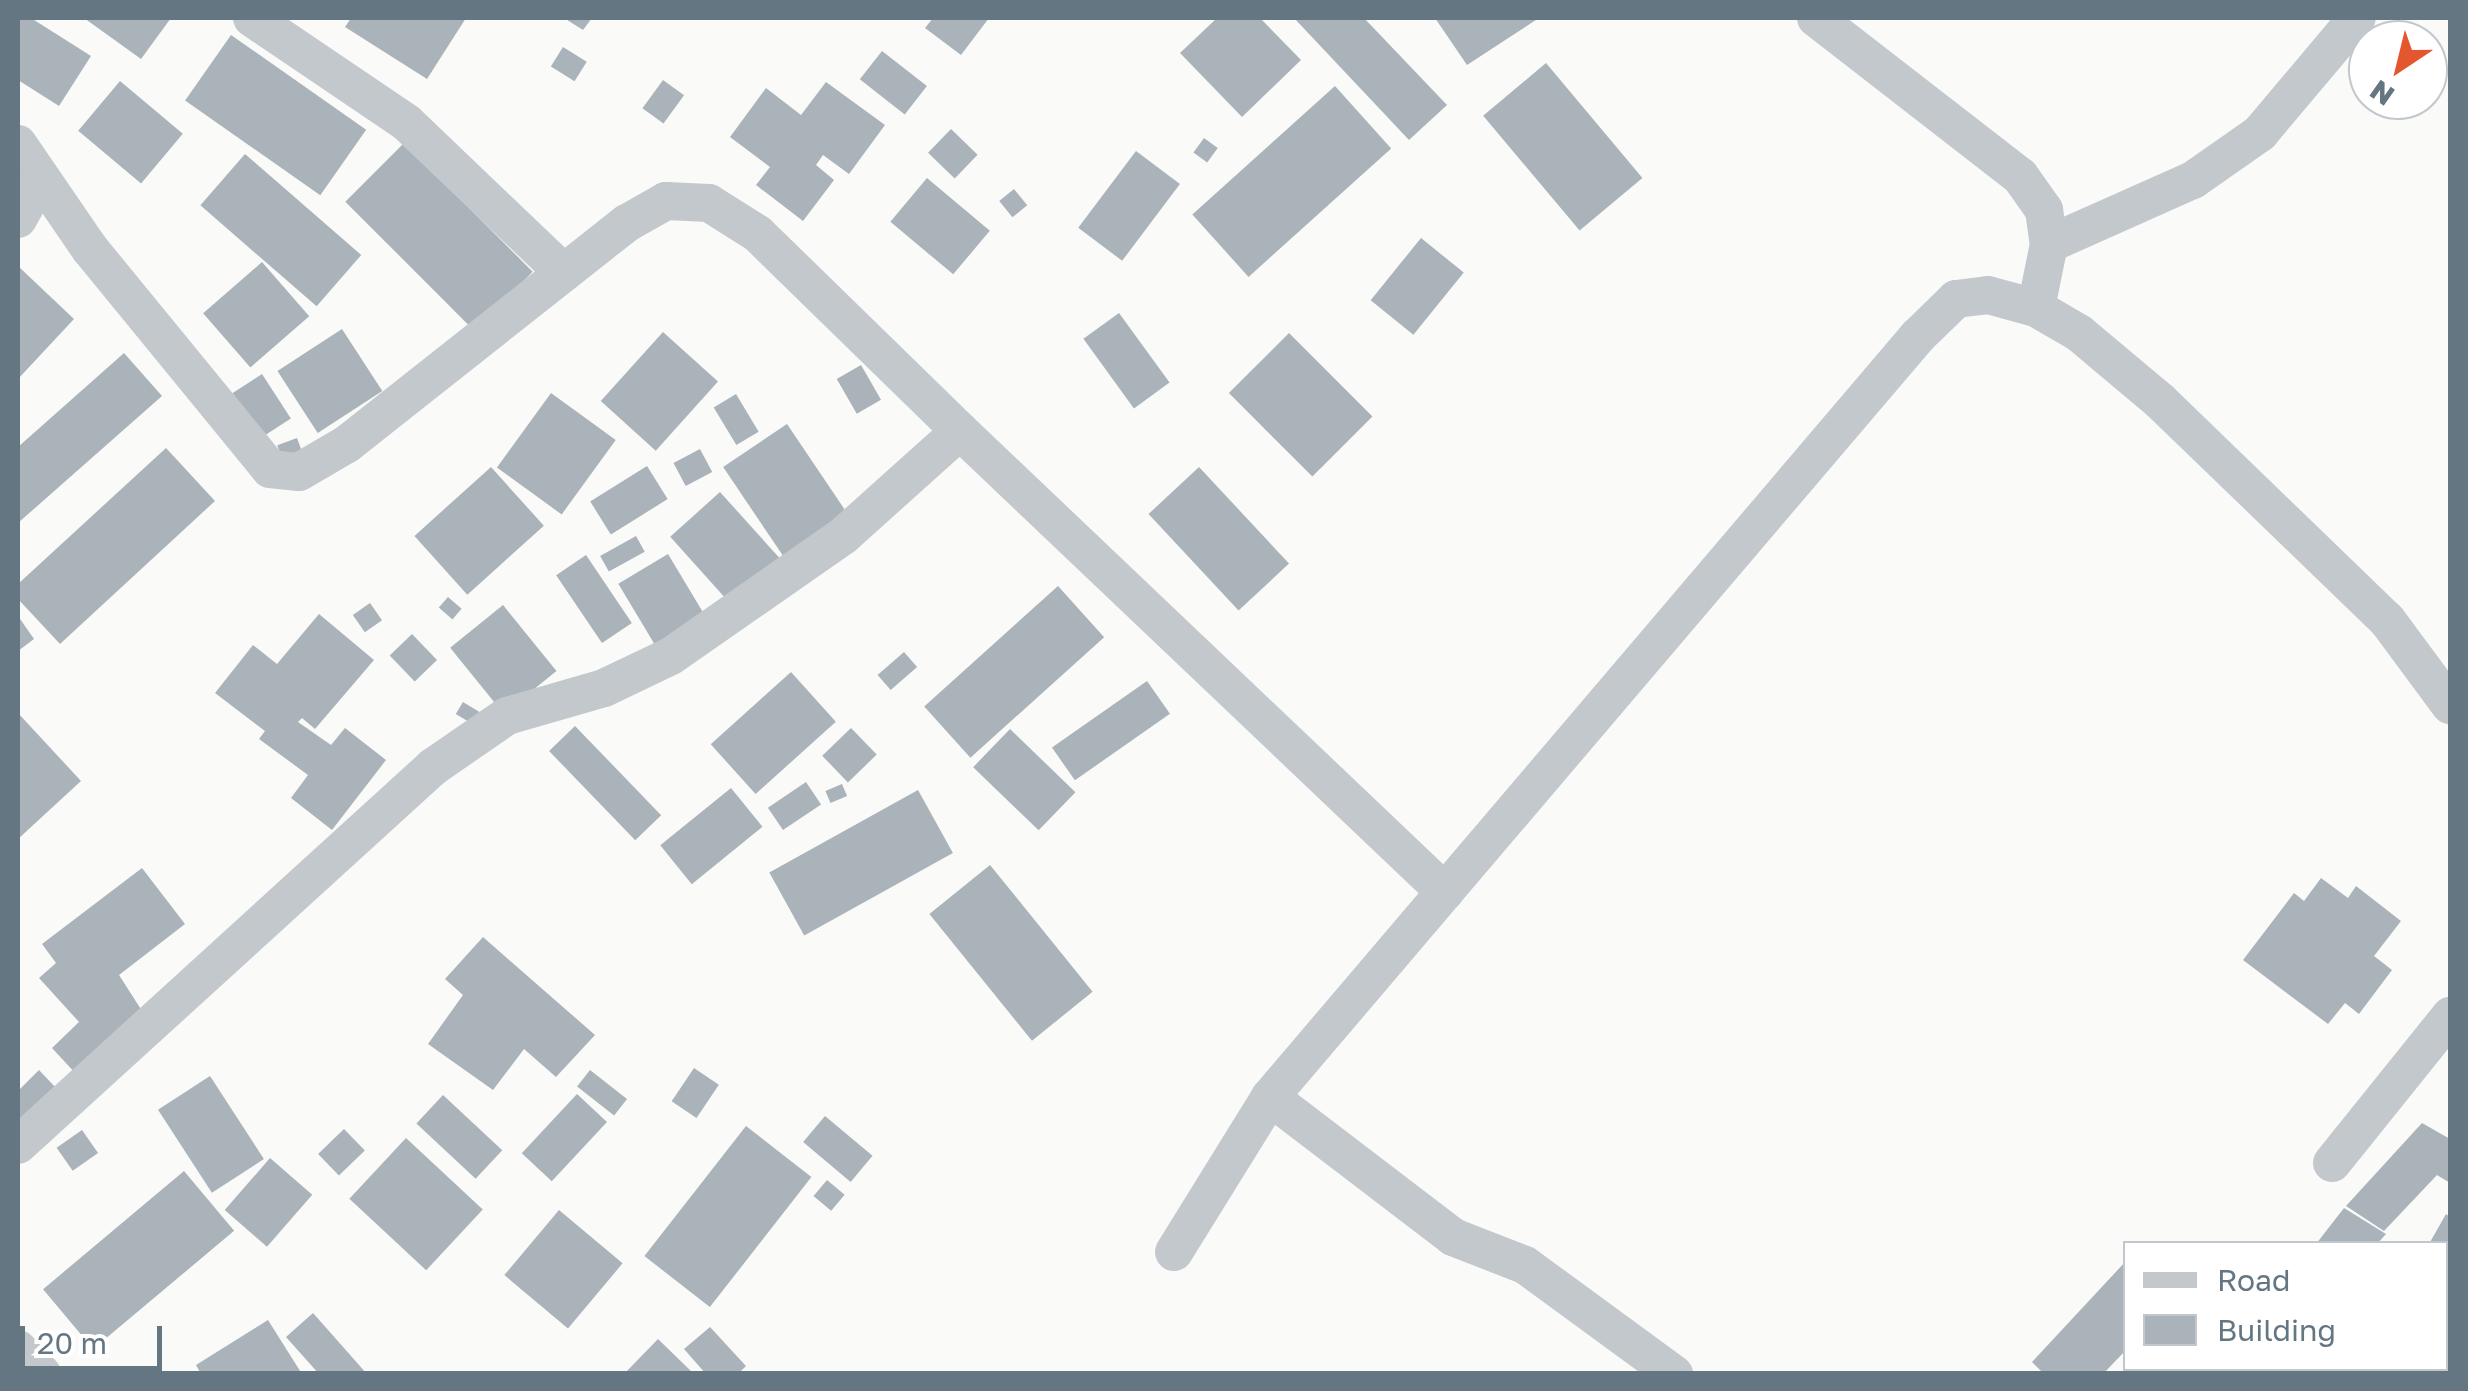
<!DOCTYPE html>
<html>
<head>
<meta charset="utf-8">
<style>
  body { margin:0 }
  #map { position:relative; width:2468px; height:1391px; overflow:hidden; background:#fafaf8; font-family:"Golos Text",sans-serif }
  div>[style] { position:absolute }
  .building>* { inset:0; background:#aab3b9; transform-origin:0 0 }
  .minor>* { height:38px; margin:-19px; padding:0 19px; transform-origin:19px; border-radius:19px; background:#c3c8cc }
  span { translate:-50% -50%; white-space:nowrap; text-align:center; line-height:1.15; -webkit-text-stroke:10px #fff; paint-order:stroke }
  .frame { position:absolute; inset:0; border:20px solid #657683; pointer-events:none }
  .legend { position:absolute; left:2123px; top:1241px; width:325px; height:130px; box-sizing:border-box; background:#fff; border:2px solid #c1c8cd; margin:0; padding:12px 18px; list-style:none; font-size:30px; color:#657683 }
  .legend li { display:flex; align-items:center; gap:20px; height:50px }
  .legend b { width:50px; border:2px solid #c1c8cd }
  .north { position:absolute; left:2348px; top:20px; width:100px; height:100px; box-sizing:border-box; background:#fff; border:2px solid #c1c8cd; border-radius:50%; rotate:215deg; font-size:28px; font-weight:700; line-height:40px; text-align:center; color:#657683 }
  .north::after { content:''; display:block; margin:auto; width:35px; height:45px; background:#e4572e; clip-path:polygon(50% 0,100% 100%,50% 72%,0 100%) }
  .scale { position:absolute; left:20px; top:1326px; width:142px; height:45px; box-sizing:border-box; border:5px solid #657683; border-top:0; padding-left:12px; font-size:30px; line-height:35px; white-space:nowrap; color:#657683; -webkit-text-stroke:8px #fff; paint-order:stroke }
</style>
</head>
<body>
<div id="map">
  <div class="building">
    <div style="clip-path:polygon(18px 18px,31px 18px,91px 56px,59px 106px,18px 80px)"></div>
    <div style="clip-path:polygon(84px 18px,171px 18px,141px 59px)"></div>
    <div style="clip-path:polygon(351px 18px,466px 18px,427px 79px,345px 27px)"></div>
    <div style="clip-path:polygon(564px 18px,592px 18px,583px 30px)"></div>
    <div style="clip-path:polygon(933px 18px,989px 18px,961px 55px,925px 28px)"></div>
    <div style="clip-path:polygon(1217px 18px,1260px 18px,1301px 60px,1242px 117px,1180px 53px)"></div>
    <div style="clip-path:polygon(1294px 18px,1364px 18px,1447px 105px,1409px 140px)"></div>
    <div style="clip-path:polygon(1435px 18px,1539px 18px,1467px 65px)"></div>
    <div style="left:231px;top:35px;width:165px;height:80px;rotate:35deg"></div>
    <div style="left:563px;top:47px;width:28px;height:23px;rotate:32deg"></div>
    <div style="left:882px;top:51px;width:57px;height:36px;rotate:38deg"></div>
    <div style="left:1546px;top:63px;width:150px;height:82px;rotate:50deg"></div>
    <div style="left:663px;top:80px;width:26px;height:35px;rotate:36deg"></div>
    <div style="left:120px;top:81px;width:82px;height:65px;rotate:40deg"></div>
    <div style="clip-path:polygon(826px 82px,885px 125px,849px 174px,823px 155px,816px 165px,834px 180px,803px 221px,756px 185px,770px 167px,730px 137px,766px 88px,801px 115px)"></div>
    <div style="left:1335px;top:86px;width:84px;height:192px;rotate:48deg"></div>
    <div style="left:951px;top:129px;width:37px;height:33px;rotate:44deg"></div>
    <div style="left:1204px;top:138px;width:17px;height:18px;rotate:36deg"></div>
    <div style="left:404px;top:143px;width:182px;height:83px;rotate:45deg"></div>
    <div style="left:1136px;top:151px;width:55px;height:96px;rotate:37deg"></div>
    <div style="left:245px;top:154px;width:154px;height:68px;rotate:41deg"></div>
    <div style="left:927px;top:178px;width:82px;height:57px;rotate:40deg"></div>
    <div style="left:1014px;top:189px;width:21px;height:19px;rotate:51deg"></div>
    <div style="left:1421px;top:238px;width:55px;height:80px;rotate:39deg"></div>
    <div style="left:262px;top:262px;width:72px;height:78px;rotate:49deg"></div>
    <div style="clip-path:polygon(18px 266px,74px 319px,18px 379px)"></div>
    <div style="left:1119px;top:313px;width:86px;height:44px;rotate:54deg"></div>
    <div style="left:342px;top:329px;width:74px;height:77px;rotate:57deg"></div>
    <div style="left:663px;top:332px;width:74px;height:93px;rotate:42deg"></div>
    <div style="left:1289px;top:333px;width:118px;height:85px;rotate:45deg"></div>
    <div style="clip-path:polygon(124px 353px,162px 396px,18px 523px,18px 447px)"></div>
    <div style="left:861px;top:365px;width:40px;height:28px;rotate:60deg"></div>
    <div style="left:262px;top:374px;width:53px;height:35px;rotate:57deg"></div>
    <div style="left:551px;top:393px;width:80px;height:92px;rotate:36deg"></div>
    <div style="left:736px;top:394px;width:44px;height:26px;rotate:59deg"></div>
    <div style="left:787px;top:424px;width:108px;height:77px;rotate:56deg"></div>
    <div style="left:297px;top:438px;width:15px;height:21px;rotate:70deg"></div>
    <div style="clip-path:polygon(166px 448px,215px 501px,60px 644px,18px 599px,18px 584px)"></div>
    <div style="left:700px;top:449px;width:26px;height:30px;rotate:62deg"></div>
    <div style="left:647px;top:466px;width:39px;height:67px;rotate:58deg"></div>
    <div style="left:491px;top:467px;width:79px;height:103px;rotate:48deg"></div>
    <div style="left:1199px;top:467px;width:132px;height:69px;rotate:47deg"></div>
    <div style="left:720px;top:492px;width:94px;height:67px;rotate:48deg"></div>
    <div style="left:636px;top:536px;width:18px;height:41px;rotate:61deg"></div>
    <div style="left:668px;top:554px;width:76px;height:58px;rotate:59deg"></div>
    <div style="left:586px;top:555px;width:82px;height:36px;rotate:56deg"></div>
    <div style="left:1058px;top:586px;width:69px;height:180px;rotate:48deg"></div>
    <div style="left:448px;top:597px;width:18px;height:14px;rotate:41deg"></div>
    <div style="left:370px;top:603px;width:21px;height:21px;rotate:55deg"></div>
    <div style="left:503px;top:605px;width:85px;height:68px;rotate:51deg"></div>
    <div style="clip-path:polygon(319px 614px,374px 660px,315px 729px,302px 718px,298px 722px,331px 745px,345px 728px,386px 760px,332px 830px,291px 798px,308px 775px,259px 739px,265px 731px,215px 693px,253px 645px,277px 664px)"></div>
    <div style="clip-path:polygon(18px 616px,34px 639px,18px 651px)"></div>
    <div style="left:412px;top:634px;width:36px;height:31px;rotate:46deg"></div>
    <div style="left:904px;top:652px;width:20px;height:35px;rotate:49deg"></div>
    <div style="left:791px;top:672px;width:67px;height:108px;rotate:48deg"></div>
    <div style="left:1147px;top:681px;width:40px;height:116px;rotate:55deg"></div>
    <div style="left:463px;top:702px;width:27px;height:14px;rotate:31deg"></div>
    <div style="clip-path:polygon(18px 713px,81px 781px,18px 839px)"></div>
    <div style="left:575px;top:726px;width:124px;height:36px;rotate:46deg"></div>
    <div style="left:851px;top:728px;width:37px;height:40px;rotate:46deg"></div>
    <div style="left:1010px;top:729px;width:91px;height:53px;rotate:44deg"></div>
    <div style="left:806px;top:782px;width:27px;height:46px;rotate:56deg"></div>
    <div style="left:842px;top:784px;width:13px;height:18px;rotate:67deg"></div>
    <div style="left:731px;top:788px;width:50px;height:91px;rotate:51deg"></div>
    <div style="left:918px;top:790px;width:72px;height:170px;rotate:61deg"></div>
    <div style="left:990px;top:865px;width:163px;height:78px;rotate:51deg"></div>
    <div style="clip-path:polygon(142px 868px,185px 924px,119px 975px,144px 1014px,78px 1076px,52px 1048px,79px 1022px,39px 978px,56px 963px,42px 944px)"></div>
    <div style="clip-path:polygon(2321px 878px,2348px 898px,2356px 886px,2401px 921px,2374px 956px,2392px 970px,2359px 1014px,2345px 1003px,2328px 1024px,2243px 960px,2294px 893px,2304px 901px)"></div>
    <div style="clip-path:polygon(483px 937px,595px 1035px,556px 1077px,524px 1049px,493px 1090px,428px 1044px,463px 995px,445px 979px)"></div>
    <div style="left:694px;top:1068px;width:30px;height:40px;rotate:34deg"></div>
    <div style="clip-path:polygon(39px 1070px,56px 1088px,18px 1124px,18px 1091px)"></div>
    <div style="left:590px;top:1070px;width:47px;height:21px;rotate:38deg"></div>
    <div style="left:210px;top:1076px;width:99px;height:62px;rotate:57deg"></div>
    <div style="left:577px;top:1094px;width:41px;height:81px;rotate:43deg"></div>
    <div style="left:443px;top:1095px;width:81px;height:39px;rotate:43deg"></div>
    <div style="left:825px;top:1116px;width:62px;height:34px;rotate:40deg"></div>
    <div style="clip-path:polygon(2422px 1123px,2450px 1139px,2450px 1183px,2437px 1175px,2384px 1231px,2346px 1206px)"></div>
    <div style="left:746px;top:1126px;width:83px;height:165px;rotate:38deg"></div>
    <div style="left:344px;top:1129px;width:30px;height:36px;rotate:46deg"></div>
    <div style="left:82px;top:1130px;width:28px;height:31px;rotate:55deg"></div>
    <div style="left:406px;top:1138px;width:105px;height:83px;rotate:43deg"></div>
    <div style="left:270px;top:1158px;width:56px;height:69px;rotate:41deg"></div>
    <div style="left:184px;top:1171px;width:78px;height:184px;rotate:50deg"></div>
    <div style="left:827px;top:1180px;width:23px;height:21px;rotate:40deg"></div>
    <div style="clip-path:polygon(2344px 1208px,2386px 1234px,2377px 1244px,2316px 1244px)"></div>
    <div style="left:559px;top:1210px;width:83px;height:85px;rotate:40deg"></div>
    <div style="clip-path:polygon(2446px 1214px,2450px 1217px,2450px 1295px,2446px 1244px,2429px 1244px)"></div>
    <div style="clip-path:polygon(2126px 1261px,2126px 1350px,2103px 1374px,2044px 1374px,2032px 1362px)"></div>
    <div style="clip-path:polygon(313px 1313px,367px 1374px,319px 1374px,286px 1337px)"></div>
    <div style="clip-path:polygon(268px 1320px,302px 1374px,201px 1374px,196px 1365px)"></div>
    <div style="clip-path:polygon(710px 1327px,746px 1366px,738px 1374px,706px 1374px,684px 1349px)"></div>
    <div style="clip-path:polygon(658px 1339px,694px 1374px,624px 1374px)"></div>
    <div style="clip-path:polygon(2446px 1339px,2450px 1374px,2416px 1368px,2446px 1368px)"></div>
  </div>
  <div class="minor">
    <div style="left:252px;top:18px;width:187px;rotate:34.1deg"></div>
    <div style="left:407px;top:123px;width:217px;rotate:43.7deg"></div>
    <div style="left:1816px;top:18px;width:258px;rotate:37.8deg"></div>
    <div style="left:2020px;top:176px;width:42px;rotate:54.8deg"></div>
    <div style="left:2044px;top:210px;width:34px;rotate:82deg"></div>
    <div style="left:2049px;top:244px;width:65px;rotate:101.5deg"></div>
    <div style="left:18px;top:144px;width:127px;rotate:55.6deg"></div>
    <div style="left:90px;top:249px;width:284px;rotate:50.7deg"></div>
    <div style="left:270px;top:469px;width:29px;rotate:6deg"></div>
    <div style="left:299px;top:472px;width:56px;rotate:-30.3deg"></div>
    <div style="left:347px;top:444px;width:357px;rotate:-38.3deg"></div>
    <div style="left:627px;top:223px;width:45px;rotate:-29.4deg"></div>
    <div style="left:666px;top:201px;width:43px;rotate:2.7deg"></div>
    <div style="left:709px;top:203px;width:58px;rotate:32.3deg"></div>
    <div style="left:758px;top:234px;width:282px;rotate:44.3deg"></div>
    <div style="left:18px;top:219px;width:47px;rotate:-60.7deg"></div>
    <div style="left:2049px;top:244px;width:158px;rotate:-24deg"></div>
    <div style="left:2193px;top:180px;width:82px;rotate:-35deg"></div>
    <div style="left:2260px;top:133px;width:150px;rotate:-49.9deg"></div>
    <div style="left:1270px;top:1097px;width:230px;rotate:37.4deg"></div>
    <div style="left:1453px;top:1237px;width:77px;rotate:21.3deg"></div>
    <div style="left:1525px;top:1265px;width:185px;rotate:36.2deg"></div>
    <div style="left:18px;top:1145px;width:561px;rotate:-42.33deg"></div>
    <div style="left:433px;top:767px;width:90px;rotate:-34.6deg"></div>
    <div style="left:507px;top:716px;width:101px;rotate:-16.1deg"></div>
    <div style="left:604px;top:688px;width:74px;rotate:-25.5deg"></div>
    <div style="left:671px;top:656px;width:210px;rotate:-34.9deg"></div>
    <div style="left:843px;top:536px;width:157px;rotate:-41.9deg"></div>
    <div style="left:960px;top:431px;width:669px;rotate:43.55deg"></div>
    <div style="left:2332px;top:1163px;width:189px;rotate:-51.2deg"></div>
    <div style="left:1174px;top:1252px;width:182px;rotate:-58.2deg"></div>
    <div style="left:1270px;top:1097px;width:1000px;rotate:-49.59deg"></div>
    <div style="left:1918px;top:336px;width:53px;rotate:-44.2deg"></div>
    <div style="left:1956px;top:299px;width:32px;rotate:-7deg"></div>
    <div style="left:1988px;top:295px;width:50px;rotate:15.2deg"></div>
    <div style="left:2036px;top:308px;width:50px;rotate:30.2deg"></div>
    <div style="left:2079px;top:333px;width:106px;rotate:40deg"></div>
    <div style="left:2160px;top:401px;width:315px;rotate:44deg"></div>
    <div style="left:2387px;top:620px;width:106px;rotate:53.5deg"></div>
    <div style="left:18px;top:1349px;width:35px;rotate:46deg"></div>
  </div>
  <div class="frame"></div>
  <ul class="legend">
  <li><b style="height:12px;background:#c3c8cc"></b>Road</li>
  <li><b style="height:28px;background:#aab3b9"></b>Building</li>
  </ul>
  <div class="north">N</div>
  <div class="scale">20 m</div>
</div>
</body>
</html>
